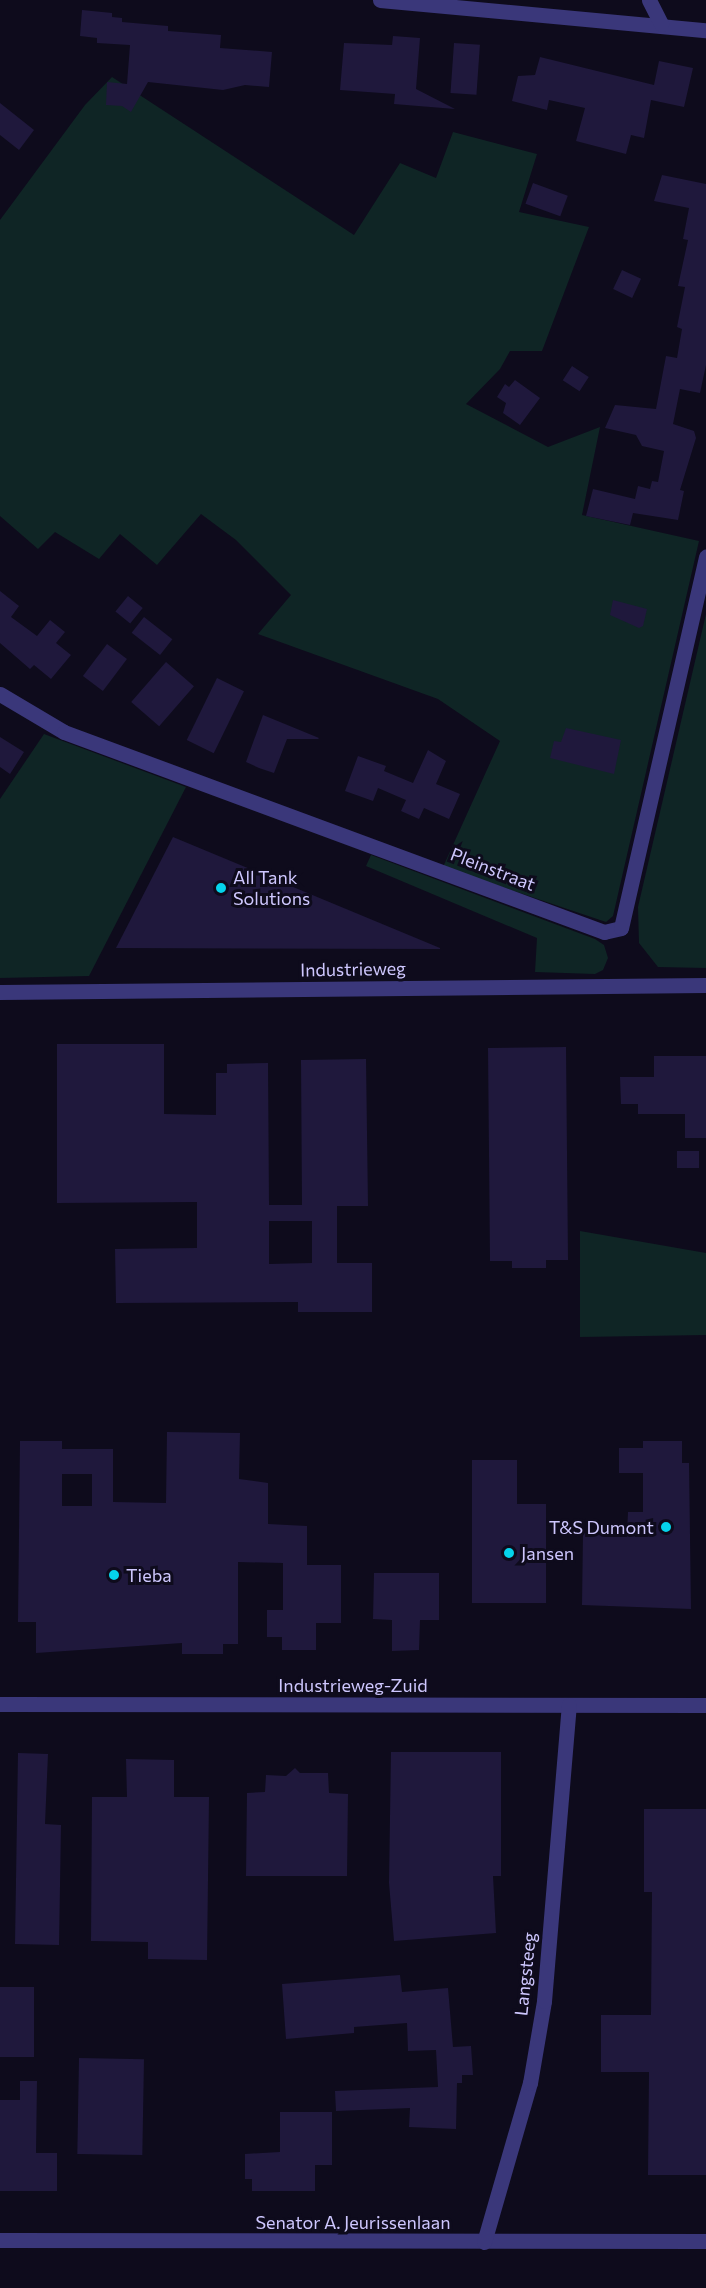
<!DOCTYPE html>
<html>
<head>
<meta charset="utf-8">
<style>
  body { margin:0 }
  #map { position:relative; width:706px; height:2288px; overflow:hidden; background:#0e0b1c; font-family:Commissioner,sans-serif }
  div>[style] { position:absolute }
  .green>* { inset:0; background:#0f2525 }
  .building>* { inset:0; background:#1f183c; transform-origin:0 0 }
  .street>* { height:15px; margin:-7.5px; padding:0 7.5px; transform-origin:7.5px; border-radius:7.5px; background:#3a377a }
  .dots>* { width:16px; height:16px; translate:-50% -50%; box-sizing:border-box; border:3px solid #0e0b1c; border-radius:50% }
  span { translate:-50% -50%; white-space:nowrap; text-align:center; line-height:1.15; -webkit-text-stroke:6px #0e0b1c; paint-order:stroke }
  .street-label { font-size:18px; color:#cec7fe }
  .poi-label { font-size:18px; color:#cec7fe }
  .left { translate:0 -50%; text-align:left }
  .right { translate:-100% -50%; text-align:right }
</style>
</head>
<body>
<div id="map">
  <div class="green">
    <div style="clip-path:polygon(112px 77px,354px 235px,400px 163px,436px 178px,453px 132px,537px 154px,519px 212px,589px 227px,542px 351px,510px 351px,500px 369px,466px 404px,548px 447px,600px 427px,582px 515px,699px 541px,613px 916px,606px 922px,443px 867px,500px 741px,438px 699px,258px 634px,291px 595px,236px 540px,201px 514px,157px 565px,120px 534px,99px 559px,55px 532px,38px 549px,0 516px,0 220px,85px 105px)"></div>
    <div style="clip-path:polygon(706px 614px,706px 968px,658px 967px,639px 943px,638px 907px)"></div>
    <div style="clip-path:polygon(44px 734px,186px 787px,89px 976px,0 978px,0 799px)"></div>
    <div style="clip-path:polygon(371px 855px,595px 939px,604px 945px,608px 958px,603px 970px,595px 974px,535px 972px,537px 938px,366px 866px)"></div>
    <div style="clip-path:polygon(580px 1231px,706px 1253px,706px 1335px,580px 1337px)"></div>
  </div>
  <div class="building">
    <div style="clip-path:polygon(82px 10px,112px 13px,112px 17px,122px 18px,122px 22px,168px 26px,168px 31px,221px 35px,220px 48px,272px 52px,269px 87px,245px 85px,223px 90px,148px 82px,131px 112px,122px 106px,106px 105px,107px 82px,127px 84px,130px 45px,97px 43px,97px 38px,80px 36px)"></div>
    <div style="clip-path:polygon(393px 36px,420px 38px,416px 89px,455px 109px,394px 104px,395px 94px,340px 90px,344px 43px,392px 45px)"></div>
    <div style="left:454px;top:43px;width:26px;height:50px;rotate:4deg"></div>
    <div style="clip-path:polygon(540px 57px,654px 85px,659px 61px,693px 68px,684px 107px,651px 100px,644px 138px,631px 135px,626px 154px,576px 141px,585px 108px,549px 100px,547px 110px,512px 101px,518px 76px,535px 75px)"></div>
    <div style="clip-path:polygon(0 103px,34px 130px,19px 150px,0 135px)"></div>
    <div style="clip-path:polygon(662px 175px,706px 184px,706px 365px,700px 393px,680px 389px,673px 424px,694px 431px,696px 438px,680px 490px,684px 491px,678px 520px,633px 513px,630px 525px,586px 516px,593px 489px,635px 499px,638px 486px,650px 489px,652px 481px,658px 482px,664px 451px,642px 446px,636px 435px,605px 428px,615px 405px,656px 409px,666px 356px,677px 358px,682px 329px,677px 327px,685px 287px,678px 286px,688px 240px,683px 239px,689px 208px,654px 201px)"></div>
    <div style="left:533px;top:183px;width:37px;height:22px;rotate:20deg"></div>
    <div style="left:622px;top:270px;width:21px;height:21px;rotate:25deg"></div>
    <div style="left:572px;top:366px;width:20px;height:17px;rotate:33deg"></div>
    <div style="clip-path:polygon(515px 380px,540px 398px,520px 425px,503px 413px,506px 403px,497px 397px,505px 384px,509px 387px)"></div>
    <div style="clip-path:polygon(0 591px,19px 606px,11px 617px,37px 636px,50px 620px,65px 632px,56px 643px,71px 655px,51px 679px,34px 665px,30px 669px,0 643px)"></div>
    <div style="left:128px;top:596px;width:19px;height:20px;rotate:39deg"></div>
    <div style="clip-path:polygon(613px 600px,647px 609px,643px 626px,639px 628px,610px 615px)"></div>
    <div style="left:144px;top:617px;width:36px;height:20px;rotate:38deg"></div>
    <div style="left:107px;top:644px;width:25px;height:40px;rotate:37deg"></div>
    <div style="left:166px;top:662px;width:37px;height:53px;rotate:41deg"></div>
    <div style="left:217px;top:678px;width:30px;height:69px;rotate:26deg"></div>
    <div style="clip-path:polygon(263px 715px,319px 738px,318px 739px,287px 739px,274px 773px,259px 768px,246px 762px)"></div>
    <div style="clip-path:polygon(566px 728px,621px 740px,614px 774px,550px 758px,554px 741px,561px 742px)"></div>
    <div style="clip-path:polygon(0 737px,24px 752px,10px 774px,0 767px)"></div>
    <div style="clip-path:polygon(428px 750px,446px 761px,436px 784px,460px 794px,449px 819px,424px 808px,419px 819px,401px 811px,406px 800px,378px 788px,373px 801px,345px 791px,358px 756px,386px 766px,384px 771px,413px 783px)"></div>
    <div style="clip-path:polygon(173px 837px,440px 948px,440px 949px,116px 948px)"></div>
    <div style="clip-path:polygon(evenodd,57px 1044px,164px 1044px,164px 1114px,216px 1115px,216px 1073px,227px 1073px,227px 1064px,268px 1063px,269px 1205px,302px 1205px,301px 1060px,366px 1059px,368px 1206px,337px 1206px,337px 1263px,372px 1263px,372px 1312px,298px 1312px,298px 1302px,116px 1303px,115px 1249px,197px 1248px,197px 1202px,57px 1203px,57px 1044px,269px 1221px,312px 1221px,312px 1263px,269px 1264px,269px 1221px)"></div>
    <div style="clip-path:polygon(566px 1047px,568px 1260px,546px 1260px,546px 1268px,512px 1268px,512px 1261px,490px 1261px,488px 1048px)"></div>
    <div style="clip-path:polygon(654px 1056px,706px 1056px,706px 1138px,685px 1138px,685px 1114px,638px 1114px,638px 1104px,621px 1104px,620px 1077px,654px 1077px)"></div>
    <div style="left:699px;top:1151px;width:17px;height:22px;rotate:90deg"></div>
    <div style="clip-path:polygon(evenodd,167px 1432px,240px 1433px,239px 1479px,268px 1483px,268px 1524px,307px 1526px,307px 1565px,341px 1565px,341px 1623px,316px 1623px,316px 1650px,282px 1650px,282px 1637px,267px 1637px,267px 1610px,283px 1610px,283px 1563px,238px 1562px,238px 1644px,223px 1644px,223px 1654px,182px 1654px,182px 1643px,36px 1653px,36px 1622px,18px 1622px,20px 1441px,62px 1441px,62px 1449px,113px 1449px,113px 1502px,166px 1503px,167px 1432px,62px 1474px,92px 1474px,92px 1506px,62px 1506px,62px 1474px)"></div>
    <div style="clip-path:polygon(643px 1441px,682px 1441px,682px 1463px,689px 1463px,691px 1609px,582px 1605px,583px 1533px,627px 1534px,628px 1512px,643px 1512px,643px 1473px,619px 1473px,619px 1448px,643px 1448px)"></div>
    <div style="clip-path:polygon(472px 1460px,517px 1460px,517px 1504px,546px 1504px,546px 1603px,472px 1603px)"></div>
    <div style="clip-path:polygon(374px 1573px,439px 1573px,439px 1620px,420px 1620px,419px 1650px,392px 1651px,392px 1620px,373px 1619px)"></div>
    <div style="clip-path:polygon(391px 1752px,501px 1752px,501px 1876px,493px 1876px,496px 1933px,394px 1941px,389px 1883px)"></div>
    <div style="clip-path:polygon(18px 1753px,48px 1754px,45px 1824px,61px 1825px,59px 1945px,15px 1944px)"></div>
    <div style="clip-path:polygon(126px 1759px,174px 1760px,174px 1797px,209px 1797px,207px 1960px,148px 1959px,148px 1942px,91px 1941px,92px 1797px,127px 1797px)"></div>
    <div style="clip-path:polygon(295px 1768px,300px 1773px,328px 1773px,329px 1793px,348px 1794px,347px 1876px,246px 1876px,247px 1793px,265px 1792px,266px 1775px,286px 1776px)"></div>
    <div style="clip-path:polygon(644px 1809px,706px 1809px,706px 2175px,648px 2175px,649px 2072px,601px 2072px,601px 2015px,651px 2015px,652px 1892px,644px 1892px)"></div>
    <div style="clip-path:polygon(400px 1975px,402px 1992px,448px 1988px,453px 2047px,471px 2046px,473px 2075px,462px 2075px,462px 2083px,457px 2083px,456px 2129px,409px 2127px,410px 2108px,336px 2111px,335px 2091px,438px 2087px,436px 2050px,408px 2051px,407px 2023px,354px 2027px,354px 2033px,286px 2039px,282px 1984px)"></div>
    <div style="left:0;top:1987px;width:34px;height:70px"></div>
    <div style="left:79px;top:2058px;width:65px;height:96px;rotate:1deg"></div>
    <div style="clip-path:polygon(20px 2081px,37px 2081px,36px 2153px,57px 2153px,57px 2191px,0 2191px,0 2100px,20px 2100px)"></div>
    <div style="clip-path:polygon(280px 2112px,332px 2112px,332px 2165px,315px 2165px,315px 2191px,252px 2191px,252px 2179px,245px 2179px,245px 2154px,280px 2152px)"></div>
  </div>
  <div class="street">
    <div style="left:380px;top:0;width:327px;rotate:5.3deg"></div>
    <div style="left:649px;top:0;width:27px;rotate:63deg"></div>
    <div style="left:0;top:694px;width:74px;rotate:30.7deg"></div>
    <div style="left:64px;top:732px;width:576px;rotate:20.32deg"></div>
    <div style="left:604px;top:932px;width:17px;rotate:-13deg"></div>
    <div style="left:621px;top:928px;width:381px;rotate:-77.1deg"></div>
    <div style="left:0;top:992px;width:706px;rotate:-0.57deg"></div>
    <div style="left:0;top:1704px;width:706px;rotate:0.08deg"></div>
    <div style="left:0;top:2240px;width:706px;rotate:0.08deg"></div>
    <div style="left:484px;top:2242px;width:166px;rotate:-73.9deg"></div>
    <div style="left:530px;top:2083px;width:83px;rotate:-80.3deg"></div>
    <div style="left:544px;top:2001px;width:297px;rotate:-85.2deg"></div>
  </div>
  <div class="dots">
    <div style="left:221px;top:888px;background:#05d4ec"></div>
    <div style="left:666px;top:1527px;background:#05d4ec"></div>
    <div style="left:509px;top:1553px;background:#05d4ec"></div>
    <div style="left:114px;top:1575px;background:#05d4ec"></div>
  </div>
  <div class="street-label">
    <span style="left:493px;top:869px;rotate:21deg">Pleinstraat</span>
    <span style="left:353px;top:969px;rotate:-1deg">Industrieweg</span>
    <span style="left:353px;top:1685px">Industrieweg-Zuid</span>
    <span style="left:525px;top:1974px;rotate:-84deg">Langsteeg</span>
    <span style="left:353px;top:2222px">Senator A. Jeurissenlaan</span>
  </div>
  <div class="poi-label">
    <span class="left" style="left:233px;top:888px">All Tank<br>Solutions</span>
    <span class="right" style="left:654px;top:1527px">T&amp;S Dumont</span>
    <span class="left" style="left:521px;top:1553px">Jansen</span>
    <span class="left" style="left:126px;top:1575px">Tieba</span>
  </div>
</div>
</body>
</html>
